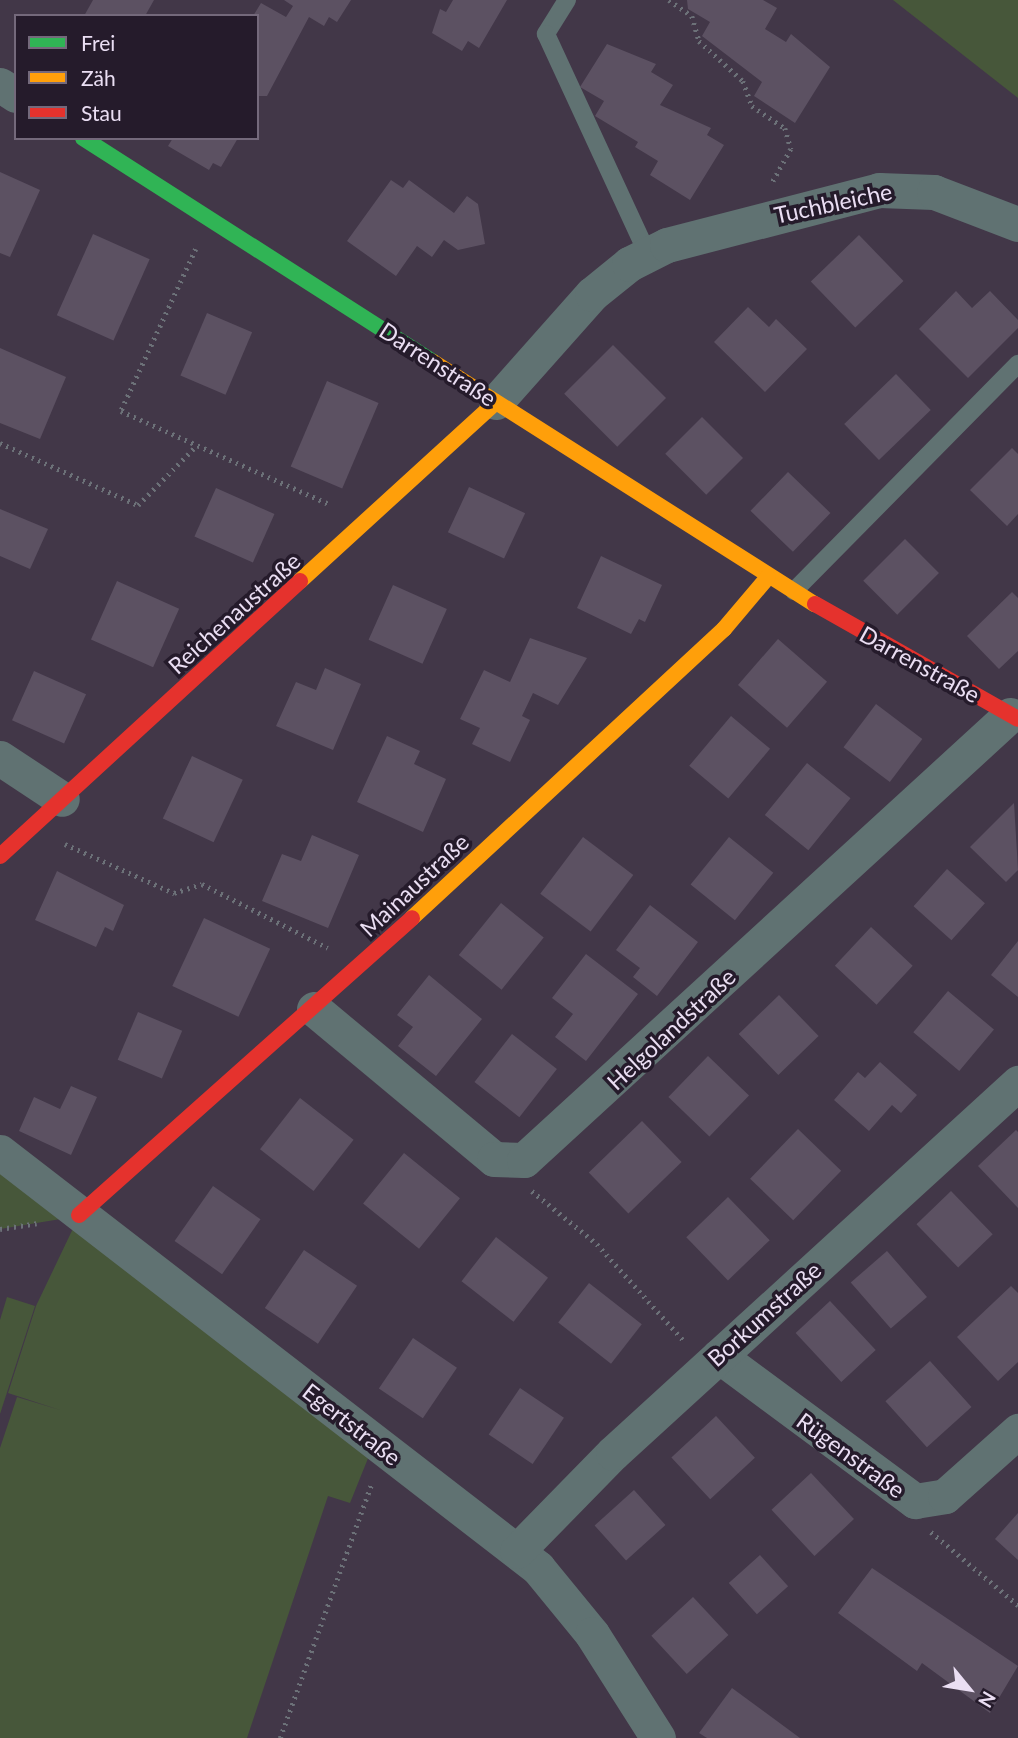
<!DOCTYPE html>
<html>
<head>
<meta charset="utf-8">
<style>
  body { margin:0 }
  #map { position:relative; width:1018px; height:1738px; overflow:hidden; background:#423748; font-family:Lato,sans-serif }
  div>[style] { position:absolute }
  .green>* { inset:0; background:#47573a }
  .building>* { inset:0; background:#5c5162; transform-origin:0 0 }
  .path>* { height:4.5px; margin-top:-2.25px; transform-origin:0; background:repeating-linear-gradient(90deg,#6c7178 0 2px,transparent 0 7px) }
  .lane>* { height:18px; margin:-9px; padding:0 9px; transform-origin:9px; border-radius:9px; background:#607272 }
  .street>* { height:35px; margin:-17.5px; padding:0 17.5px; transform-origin:17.5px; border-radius:17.5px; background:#607272 }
  .fast>* { height:16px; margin:-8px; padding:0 8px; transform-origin:8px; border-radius:8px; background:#30b455 }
  .slow>* { height:16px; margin:-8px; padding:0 8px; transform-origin:8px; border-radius:8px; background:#ff9f0a }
  .jam>* { height:16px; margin:-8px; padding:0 8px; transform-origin:8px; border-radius:8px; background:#e5322d }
  span { translate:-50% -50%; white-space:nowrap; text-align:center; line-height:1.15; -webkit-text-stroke:7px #251b2b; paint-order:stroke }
  .street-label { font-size:23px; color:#eadef3 }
  .legend { position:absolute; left:14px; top:14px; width:245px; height:126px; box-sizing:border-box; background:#251b2b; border:2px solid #74697b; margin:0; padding:9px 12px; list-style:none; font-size:21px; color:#eadef3 }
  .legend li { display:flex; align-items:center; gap:14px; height:35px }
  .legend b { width:35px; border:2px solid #74697b }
  .north { position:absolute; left:934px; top:1654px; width:70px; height:70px; -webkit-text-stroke:5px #251b2b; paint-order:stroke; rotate:120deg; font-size:19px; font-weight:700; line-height:28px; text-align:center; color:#eadef3 }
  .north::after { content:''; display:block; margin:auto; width:24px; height:32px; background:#eadef3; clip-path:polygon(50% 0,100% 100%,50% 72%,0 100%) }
</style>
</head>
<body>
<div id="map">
  <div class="green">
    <div style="clip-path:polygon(893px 0,1018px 0,1018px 98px)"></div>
    <div style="clip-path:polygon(0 1153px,375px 1441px,350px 1503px,328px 1496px,247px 1738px,0 1738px,0 1448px,17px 1397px,60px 1410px,8px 1393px,36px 1306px,79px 1216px,0 1229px)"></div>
    <div style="clip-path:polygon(7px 1297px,35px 1306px,0 1414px,0 1320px)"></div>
  </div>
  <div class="building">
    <div style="clip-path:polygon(93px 0,154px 0,145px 16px,84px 16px)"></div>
    <div style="clip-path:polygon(284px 0,351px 0,337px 22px,329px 17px,324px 26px,309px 17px,267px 96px,257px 96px,253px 16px,261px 3px,286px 17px,293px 6px)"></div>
    <div style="clip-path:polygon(453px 0,507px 0,479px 48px,468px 41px,462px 51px,432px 33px,440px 9px,446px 12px)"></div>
    <div style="clip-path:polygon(687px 0,763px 0,777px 8px,765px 29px,786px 42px,791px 34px,830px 67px,795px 123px,754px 96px,762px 82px,702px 36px,710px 22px,688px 9px)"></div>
    <div style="clip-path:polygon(607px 44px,656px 64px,651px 72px,673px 85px,660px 105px,711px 128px,707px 135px,724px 145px,690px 200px,650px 175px,658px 161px,635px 147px,638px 142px,595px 116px,604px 101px,580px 87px)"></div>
    <div style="clip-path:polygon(173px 138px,238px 138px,221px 167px,213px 163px,209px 170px,168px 146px)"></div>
    <div style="clip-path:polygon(0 172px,40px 190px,10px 257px,0 253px)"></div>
    <div style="clip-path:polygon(391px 180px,403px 188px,409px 180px,454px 213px,467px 196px,478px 204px,485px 244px,458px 250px,444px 240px,432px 257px,417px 246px,396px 276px,347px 241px)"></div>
    <div style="left:93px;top:234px;width:62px;height:89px;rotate:24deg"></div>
    <div style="left:859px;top:235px;width:64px;height:67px;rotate:46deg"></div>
    <div style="clip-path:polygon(956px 291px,972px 308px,990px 291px,1018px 320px,1018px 328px,968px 378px,919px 329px)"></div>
    <div style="clip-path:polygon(748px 307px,769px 327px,776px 319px,807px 349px,765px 392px,714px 342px)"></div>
    <div style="left:207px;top:313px;width:49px;height:68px;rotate:23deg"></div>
    <div style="left:613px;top:345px;width:75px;height:69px;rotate:45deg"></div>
    <div style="clip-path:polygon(0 348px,66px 377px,40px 439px,0 423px)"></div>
    <div style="left:896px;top:374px;width:50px;height:72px;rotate:46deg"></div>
    <div style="left:327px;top:381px;width:56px;height:93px;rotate:23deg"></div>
    <div style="left:702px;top:417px;width:58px;height:52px;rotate:45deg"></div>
    <div style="clip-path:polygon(1012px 448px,1018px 454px,1018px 514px,1007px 526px,970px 490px)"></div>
    <div style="left:788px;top:472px;width:59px;height:54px;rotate:44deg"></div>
    <div style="left:469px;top:487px;width:62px;height:50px;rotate:25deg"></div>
    <div style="left:216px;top:488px;width:64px;height:53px;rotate:24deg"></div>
    <div style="clip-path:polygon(0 509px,48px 529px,30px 569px,0 556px)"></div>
    <div style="left:905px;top:539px;width:48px;height:59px;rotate:45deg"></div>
    <div style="clip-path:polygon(601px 556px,662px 585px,645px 622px,639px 619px,631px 634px,577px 608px)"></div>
    <div style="left:117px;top:581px;width:68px;height:64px;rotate:24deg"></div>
    <div style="left:393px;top:585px;width:59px;height:60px;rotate:24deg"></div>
    <div style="clip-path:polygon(1012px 592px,1018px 598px,1018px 651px,999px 669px,967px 636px)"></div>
    <div style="clip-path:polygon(530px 638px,587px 658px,558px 705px,533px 693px,522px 716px,530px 720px,510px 762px,472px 744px,480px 728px,460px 719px,484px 670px,510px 682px)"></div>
    <div style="left:778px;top:639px;width:65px;height:61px;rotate:41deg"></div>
    <div style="clip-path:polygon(325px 668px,361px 684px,333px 750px,276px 726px,296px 682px,316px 690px)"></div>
    <div style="left:34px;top:671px;width:57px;height:54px;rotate:24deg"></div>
    <div style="left:876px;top:704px;width:58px;height:54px;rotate:37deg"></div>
    <div style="left:731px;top:716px;width:51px;height:65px;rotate:40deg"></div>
    <div style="clip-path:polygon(387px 736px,420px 751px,414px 764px,446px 779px,423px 832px,357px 802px)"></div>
    <div style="left:192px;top:756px;width:56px;height:69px;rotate:25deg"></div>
    <div style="left:807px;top:763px;width:56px;height:67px;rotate:39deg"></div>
    <div style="clip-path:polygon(1014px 803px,1018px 870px,1006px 882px,970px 847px)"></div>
    <div style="clip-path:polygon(312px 835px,359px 855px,328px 928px,262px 901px,282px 854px,301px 861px)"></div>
    <div style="left:583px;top:837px;width:63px;height:71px;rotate:37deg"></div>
    <div style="left:729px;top:837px;width:57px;height:61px;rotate:39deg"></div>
    <div style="left:947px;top:869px;width:51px;height:50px;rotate:42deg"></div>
    <div style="clip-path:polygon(57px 871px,124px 905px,113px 931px,105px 927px,96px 947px,35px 920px)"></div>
    <div style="left:501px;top:903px;width:55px;height:67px;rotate:39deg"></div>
    <div style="clip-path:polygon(650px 905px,698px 942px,657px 996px,633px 977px,640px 968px,616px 950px)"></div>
    <div style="left:204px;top:918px;width:73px;height:75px;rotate:25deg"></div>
    <div style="left:871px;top:927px;width:57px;height:53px;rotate:43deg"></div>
    <div style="clip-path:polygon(1018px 941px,1018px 997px,991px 975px)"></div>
    <div style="clip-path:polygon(586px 954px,638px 994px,586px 1061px,555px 1037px,573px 1014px,552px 998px)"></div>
    <div style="clip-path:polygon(429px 975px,482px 1019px,436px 1076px,398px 1046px,413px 1027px,397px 1015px)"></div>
    <div style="left:948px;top:991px;width:60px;height:54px;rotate:40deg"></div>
    <div style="left:779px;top:995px;width:57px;height:56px;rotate:46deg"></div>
    <div style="left:138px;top:1012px;width:48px;height:52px;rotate:23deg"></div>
    <div style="left:512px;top:1034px;width:57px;height:61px;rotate:38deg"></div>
    <div style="left:708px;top:1056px;width:57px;height:57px;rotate:44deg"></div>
    <div style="clip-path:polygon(880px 1062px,917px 1095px,901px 1113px,892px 1105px,869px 1131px,834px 1100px,858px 1072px,865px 1078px)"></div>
    <div style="clip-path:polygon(71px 1086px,97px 1097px,71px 1155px,19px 1131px,34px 1097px,60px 1109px)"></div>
    <div style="left:300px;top:1098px;width:68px;height:65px;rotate:38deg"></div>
    <div style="left:642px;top:1121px;width:57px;height:74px;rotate:46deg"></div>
    <div style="left:798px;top:1129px;width:60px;height:69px;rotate:44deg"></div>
    <div style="clip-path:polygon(1016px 1130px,1018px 1132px,1018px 1208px,978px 1166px)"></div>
    <div style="left:404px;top:1153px;width:72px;height:65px;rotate:39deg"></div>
    <div style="left:213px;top:1186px;width:58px;height:67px;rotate:35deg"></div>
    <div style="left:951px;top:1191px;width:60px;height:48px;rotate:46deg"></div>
    <div style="left:728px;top:1197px;width:60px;height:58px;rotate:46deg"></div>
    <div style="left:496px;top:1237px;width:66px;height:56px;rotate:38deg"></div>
    <div style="left:304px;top:1250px;width:64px;height:70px;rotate:34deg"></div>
    <div style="left:887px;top:1251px;width:61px;height:48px;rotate:49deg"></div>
    <div style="left:589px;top:1283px;width:67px;height:50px;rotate:38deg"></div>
    <div style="clip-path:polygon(1011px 1286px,1018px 1293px,1018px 1362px,998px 1381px,957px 1337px)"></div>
    <div style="left:830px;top:1301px;width:67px;height:47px;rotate:47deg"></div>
    <div style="left:413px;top:1338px;width:53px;height:61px;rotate:34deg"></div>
    <div style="left:930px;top:1361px;width:62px;height:60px;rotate:48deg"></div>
    <div style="left:520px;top:1388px;width:53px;height:56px;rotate:34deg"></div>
    <div style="left:716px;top:1416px;width:57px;height:61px;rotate:47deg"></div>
    <div style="left:811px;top:1473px;width:63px;height:54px;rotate:47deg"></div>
    <div style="left:634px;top:1490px;width:47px;height:53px;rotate:48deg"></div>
    <div style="clip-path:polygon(1018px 1513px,1018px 1560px,995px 1539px)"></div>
    <div style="left:760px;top:1555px;width:42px;height:42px;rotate:48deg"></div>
    <div style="clip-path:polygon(872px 1568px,1018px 1666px,990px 1713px,922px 1663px,917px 1671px,838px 1613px)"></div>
    <div style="left:693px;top:1597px;width:52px;height:57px;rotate:47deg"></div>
    <div style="clip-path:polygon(732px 1688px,800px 1738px,707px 1738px,699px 1733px)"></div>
  </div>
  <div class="path">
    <div style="left:669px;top:0;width:28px;rotate:35deg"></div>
    <div style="left:692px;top:16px;width:26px;rotate:74deg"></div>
    <div style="left:699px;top:41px;width:59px;rotate:42.3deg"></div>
    <div style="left:743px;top:81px;width:27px;rotate:70deg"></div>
    <div style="left:752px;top:106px;width:40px;rotate:34deg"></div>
    <div style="left:785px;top:128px;width:22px;rotate:74deg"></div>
    <div style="left:791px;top:149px;width:39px;rotate:119deg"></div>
    <div style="left:196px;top:249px;width:179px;rotate:114.8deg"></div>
    <div style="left:121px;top:411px;width:230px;rotate:24.1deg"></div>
    <div style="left:0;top:443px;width:151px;rotate:24.2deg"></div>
    <div style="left:138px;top:505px;width:81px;rotate:-45.5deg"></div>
    <div style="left:65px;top:844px;width:120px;rotate:24.2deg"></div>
    <div style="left:174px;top:893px;width:29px;rotate:-18deg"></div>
    <div style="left:202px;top:884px;width:141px;rotate:26.9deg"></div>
    <div style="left:532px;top:1191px;width:84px;rotate:39.2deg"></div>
    <div style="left:597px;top:1244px;width:132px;rotate:48.1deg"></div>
    <div style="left:0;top:1229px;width:37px;rotate:-9deg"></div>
    <div style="left:931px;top:1532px;width:114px;rotate:40deg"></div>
    <div style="left:280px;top:1738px;width:272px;rotate:-70.2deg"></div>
  </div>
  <div class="lane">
    <div style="left:567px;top:0;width:40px;rotate:122deg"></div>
    <div style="left:546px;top:34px;width:241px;rotate:65.2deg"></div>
    <div style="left:794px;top:591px;width:319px;rotate:-45.4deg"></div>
  </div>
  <div class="street">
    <div style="left:0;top:85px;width:19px;rotate:32deg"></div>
    <div style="left:496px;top:402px;width:144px;rotate:-48.4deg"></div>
    <div style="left:592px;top:294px;width:48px;rotate:-39deg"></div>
    <div style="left:629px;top:264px;width:42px;rotate:-26.6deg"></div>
    <div style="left:667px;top:245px;width:219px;rotate:-14.5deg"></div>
    <div style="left:879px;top:190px;width:55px;rotate:2.1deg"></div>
    <div style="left:934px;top:192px;width:90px;rotate:20.9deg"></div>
    <div style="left:0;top:758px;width:74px;rotate:33.5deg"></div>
    <div style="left:314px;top:1009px;width:234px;rotate:39.8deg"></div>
    <div style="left:494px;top:1159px;width:30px;rotate:2deg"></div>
    <div style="left:524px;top:1160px;width:659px;rotate:-42.48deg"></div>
    <div style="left:0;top:1152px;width:680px;rotate:37.71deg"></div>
    <div style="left:538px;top:1568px;width:85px;rotate:50.7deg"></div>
    <div style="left:592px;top:1634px;width:123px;rotate:57.6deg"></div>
    <div style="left:719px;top:1356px;width:244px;rotate:36.5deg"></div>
    <div style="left:915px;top:1501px;width:30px;rotate:-9deg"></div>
    <div style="left:945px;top:1496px;width:98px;rotate:-41.7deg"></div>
    <div style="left:517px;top:1551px;width:137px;rotate:-45.6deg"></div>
    <div style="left:613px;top:1453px;width:549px;rotate:-42.41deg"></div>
  </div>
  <div class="fast">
    <div style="left:83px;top:138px;width:416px;rotate:32.6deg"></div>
  </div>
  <div class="slow">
    <div style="left:433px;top:362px;width:452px;rotate:32.4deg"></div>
    <div style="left:300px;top:581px;width:265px;rotate:-42.4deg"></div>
    <div style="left:412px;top:918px;width:425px;rotate:-42.8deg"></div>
    <div style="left:724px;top:629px;width:68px;rotate:-49.8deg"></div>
  </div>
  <div class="jam">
    <div style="left:815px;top:604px;width:233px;rotate:29.5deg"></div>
    <div style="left:0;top:856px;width:407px;rotate:-42.5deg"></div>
    <div style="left:79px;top:1215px;width:446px;rotate:-41.7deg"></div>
  </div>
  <div class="street-label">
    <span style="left:833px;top:203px;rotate:-12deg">Tuchbleiche</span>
    <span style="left:438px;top:364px;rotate:33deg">Darrenstraße</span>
    <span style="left:234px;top:613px;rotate:-42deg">Reichenaustraße</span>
    <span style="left:920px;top:664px;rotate:29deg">Darrenstraße</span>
    <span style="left:414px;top:885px;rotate:-43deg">Mainaustraße</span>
    <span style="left:671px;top:1029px;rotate:-43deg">Helgolandstraße</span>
    <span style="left:764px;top:1314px;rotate:-42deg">Borkumstraße</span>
    <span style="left:352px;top:1424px;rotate:38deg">Egertstraße</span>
    <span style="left:851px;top:1455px;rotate:36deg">Rügenstraße</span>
  </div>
  <ul class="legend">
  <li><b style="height:9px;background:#30b455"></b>Frei</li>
  <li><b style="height:9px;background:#ff9f0a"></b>Zäh</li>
  <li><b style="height:9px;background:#e5322d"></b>Stau</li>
  </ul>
  <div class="north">N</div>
</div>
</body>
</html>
